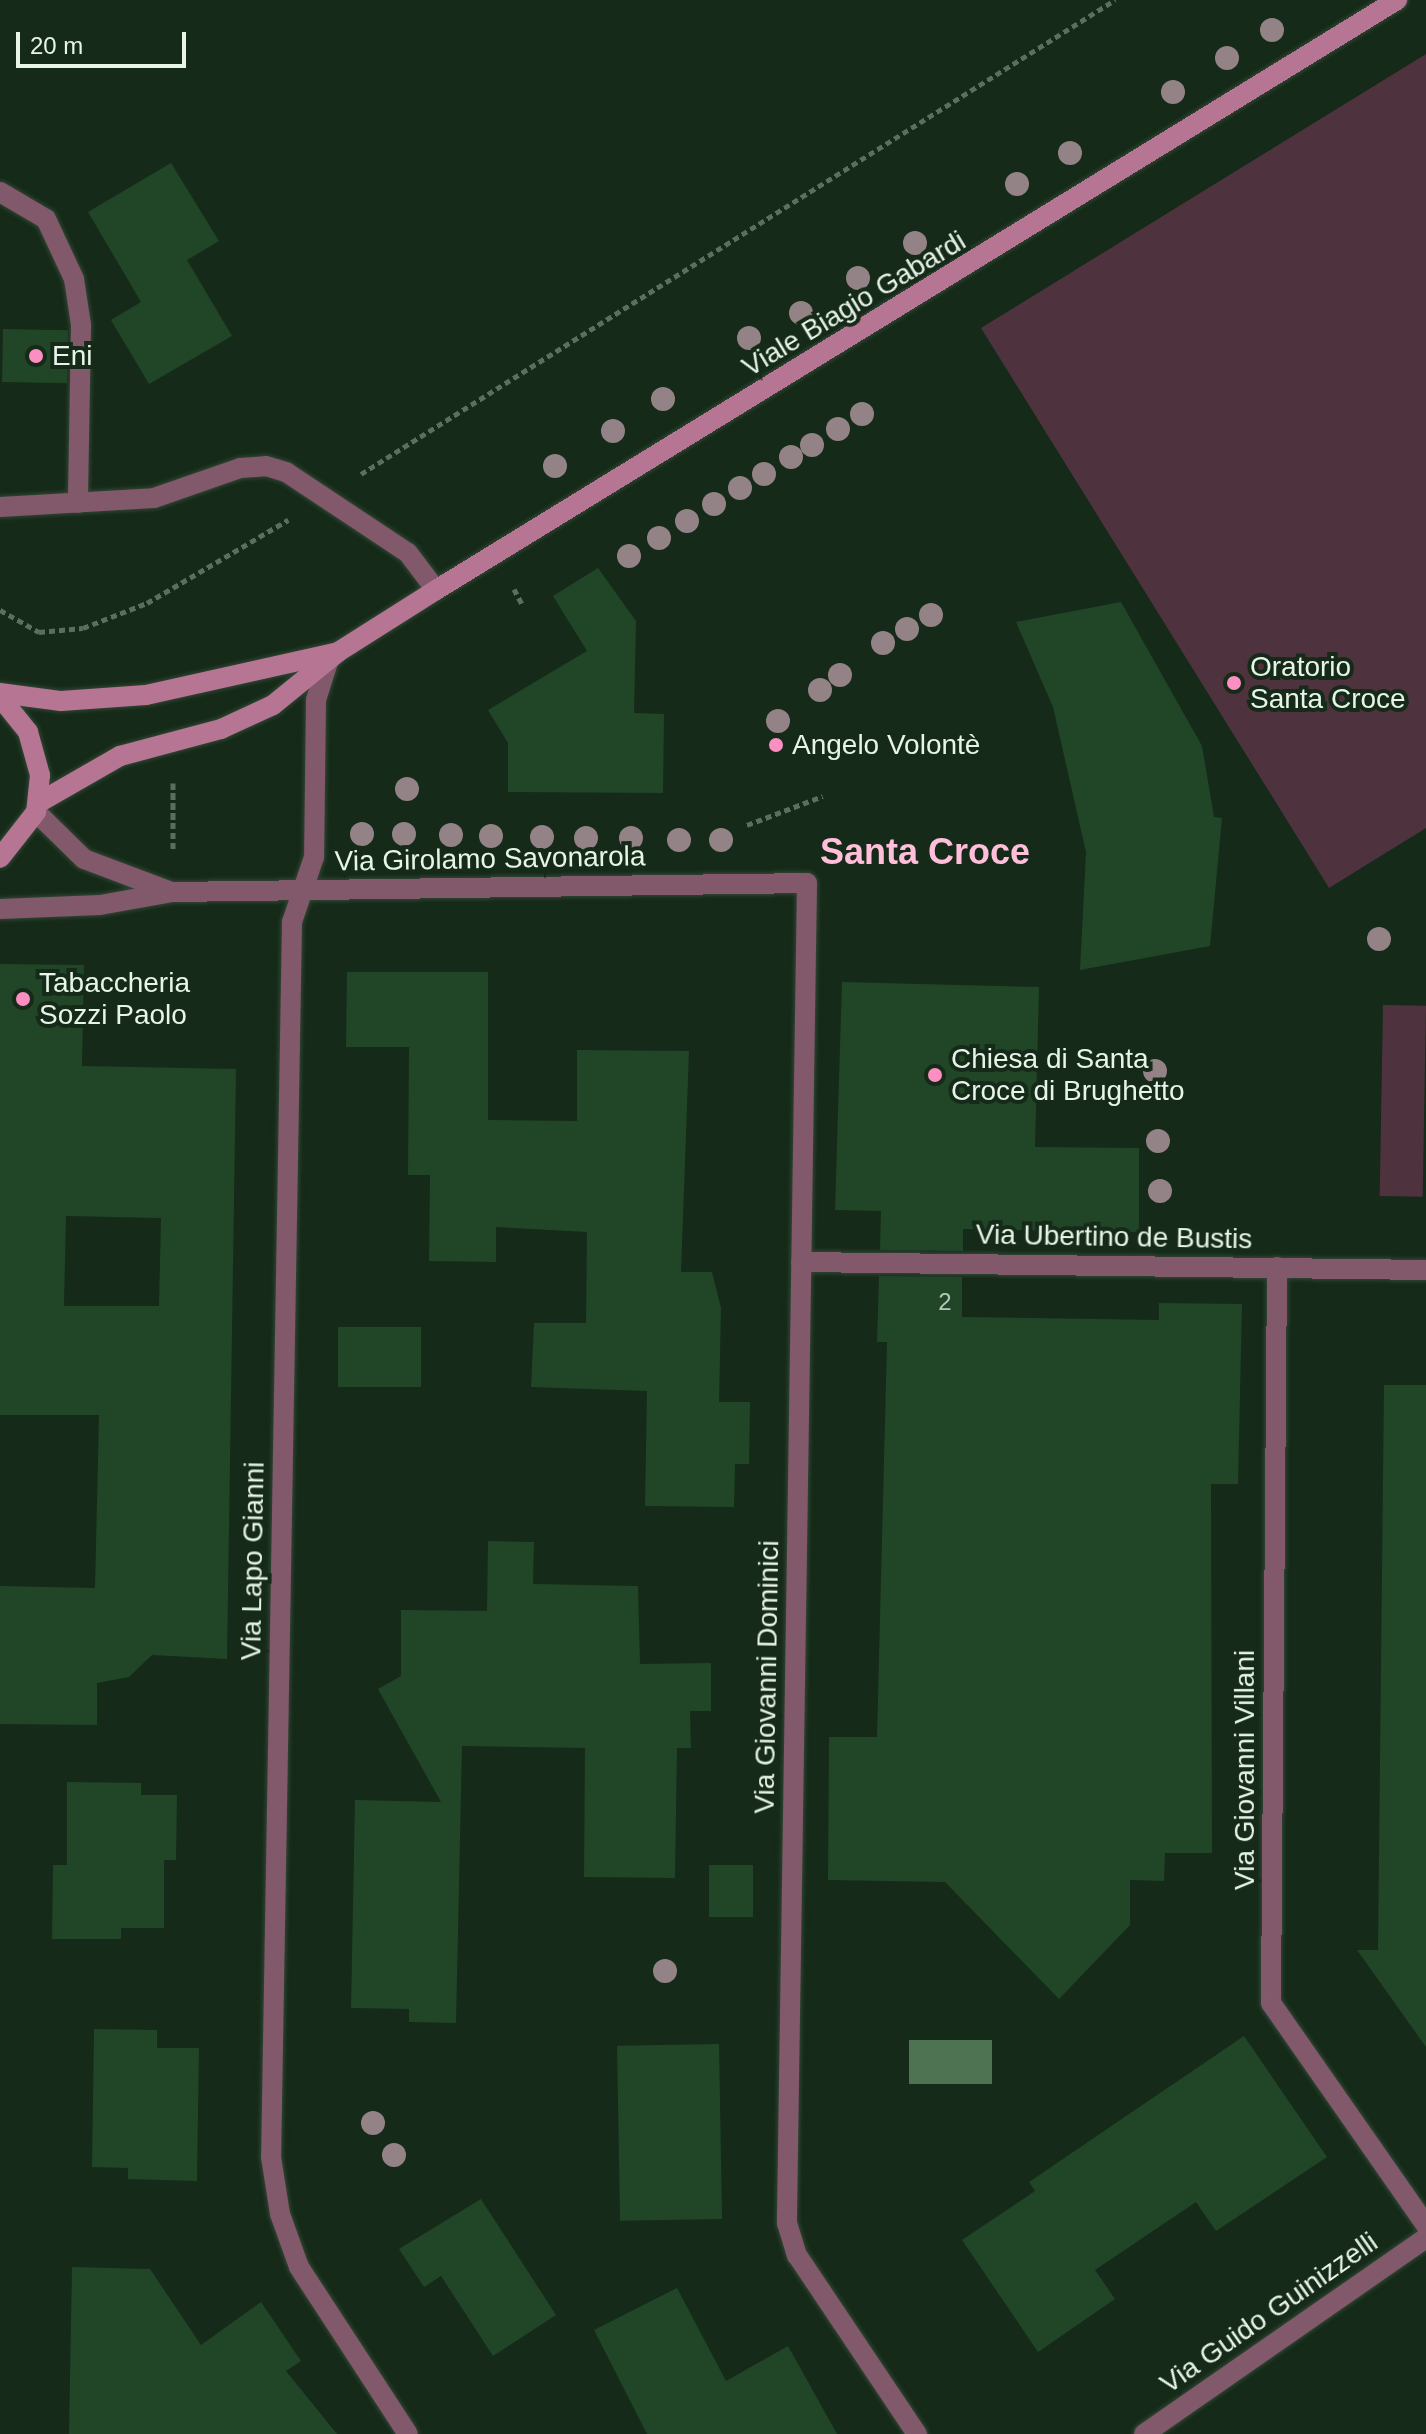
<!DOCTYPE html>
<html>
<head>
<meta charset="utf-8">
<style>
  body { margin:0 }
  #map { position:relative; width:1426px; height:2434px; overflow:hidden; background:#152a18; font-family:Helvetica,sans-serif }
  div>[style] { position:absolute }
  .green>* { inset:0; background:#4e333f; transform-origin:0 0 }
  .water>* { inset:0; background:#4d7352; transform-origin:0 0 }
  .building>* { inset:0; background:#204627; transform-origin:0 0 }
  .path>* { height:5px; margin-top:-2.5px; transform-origin:0; background:repeating-linear-gradient(90deg,#5c6e5e 0 6px,transparent 0 10px) }
  .roads { filter:drop-shadow(0 0 2px #324635) drop-shadow(0 0 2px #324635) }
  .lane>* { height:20px; margin:-10px; padding:0 10px; transform-origin:10px; border-radius:10px; background:#81596b }
  .street>* { height:20px; margin:-10px; padding:0 10px; transform-origin:10px; border-radius:10px; background:#81596b }
  .secondary>* { height:20px; margin:-10px; padding:0 10px; transform-origin:10px; border-radius:10px; background:#b67693 }
  .trees>* { width:24px; height:24px; margin:-12px; border-radius:50%; background:#948386 }
  .dots>* { width:22px; height:22px; translate:-50% -50%; box-sizing:border-box; border:4px solid #152a18; border-radius:50% }
  span { translate:-50% -50%; white-space:nowrap; text-align:center; line-height:1.15; -webkit-text-stroke:8px #152a18; paint-order:stroke }
  .number-label { font-size:24px; color:#b5c8b8 }
  .number-label span { -webkit-text-stroke-width:0 }
  .street-label { font-size:28px; color:#e7f4e8 }
  .poi-label { font-size:28px; color:#e7f4e8 }
  .left { translate:0 -50%; text-align:left }
  .district-label { font-size:36px; color:#ffbfda; font-weight:700 }
  .scale { position:absolute; left:16px; top:32px; width:170px; height:36px; box-sizing:border-box; border:4px solid #e7f4e8; border-top:0; padding-left:10px; font-size:24px; line-height:28px; white-space:nowrap; color:#e7f4e8; -webkit-text-stroke:6px #152a18; paint-order:stroke }
</style>
</head>
<body>
<div id="map">
  <div class="green">
    <div style="clip-path:polygon(1426px 54px,1426px 828px,1329px 888px,981px 328px)"></div>
    <div style="left:1383px;top:1005px;width:43px;height:191px;rotate:1deg"></div>
  </div>
  <div class="water">
    <div style="left:992px;top:2040px;width:44px;height:83px;rotate:90deg"></div>
  </div>
  <div class="building">
    <div style="clip-path:polygon(171px 163px,219px 241px,187px 260px,232px 336px,149px 384px,111px 320px,141px 302px,88px 212px)"></div>
    <div style="left:3px;top:329px;width:65px;height:53px;rotate:1deg"></div>
    <div style="clip-path:polygon(598px 568px,636px 621px,634px 713px,664px 714px,663px 793px,508px 792px,508px 743px,488px 710px,587px 651px,553px 596px)"></div>
    <div style="clip-path:polygon(1121px 602px,1202px 746px,1214px 817px,1222px 818px,1210px 946px,1080px 970px,1086px 852px,1053px 707px,1016px 622px)"></div>
    <div style="clip-path:polygon(evenodd,0 964px,84px 965px,82px 1066px,236px 1069px,227px 1659px,152px 1655px,129px 1677px,97px 1683px,97px 1725px,0 1724px,0 1586px,95px 1588px,99px 1415px,0 1415px,0 964px,66px 1216px,161px 1218px,159px 1306px,64px 1306px,66px 1216px)"></div>
    <div style="clip-path:polygon(347px 972px,488px 972px,488px 1120px,577px 1121px,577px 1050px,689px 1051px,681px 1272px,712px 1272px,721px 1308px,719px 1402px,750px 1402px,749px 1464px,735px 1464px,734px 1507px,645px 1506px,647px 1391px,531px 1387px,534px 1323px,586px 1323px,587px 1232px,496px 1227px,496px 1262px,429px 1261px,430px 1175px,408px 1175px,409px 1047px,346px 1047px)"></div>
    <div style="clip-path:polygon(842px 982px,1039px 987px,1035px 1147px,1139px 1148px,1139px 1232px,963px 1229px,963px 1251px,880px 1250px,881px 1211px,835px 1210px)"></div>
    <div style="clip-path:polygon(879px 1276px,962px 1277px,962px 1317px,1159px 1320px,1159px 1303px,1242px 1304px,1238px 1484px,1211px 1484px,1212px 1853px,1165px 1853px,1164px 1881px,1130px 1880px,1130px 1925px,1059px 1999px,945px 1882px,828px 1880px,829px 1737px,877px 1737px,887px 1342px,877px 1342px)"></div>
    <div style="left:338px;top:1327px;width:83px;height:60px"></div>
    <div style="clip-path:polygon(1384px 1385px,1426px 1385px,1426px 2047px,1357px 1950px,1378px 1950px)"></div>
    <div style="clip-path:polygon(488px 1541px,534px 1542px,533px 1584px,638px 1586px,640px 1664px,711px 1663px,711px 1711px,690px 1711px,691px 1748px,677px 1748px,675px 1878px,584px 1877px,585px 1748px,462px 1746px,456px 2023px,409px 2022px,409px 2009px,351px 2008px,355px 1800px,441px 1802px,378px 1689px,401px 1676px,401px 1610px,487px 1611px)"></div>
    <div style="clip-path:polygon(67px 1782px,141px 1783px,141px 1795px,177px 1795px,176px 1860px,164px 1860px,164px 1928px,121px 1928px,121px 1939px,52px 1939px,53px 1865px,67px 1865px)"></div>
    <div style="left:709px;top:1865px;width:44px;height:52px"></div>
    <div style="clip-path:polygon(94px 2029px,157px 2030px,157px 2048px,199px 2048px,197px 2181px,128px 2179px,128px 2168px,92px 2167px)"></div>
    <div style="clip-path:polygon(1244px 2036px,1327px 2157px,1216px 2231px,1196px 2202px,1095px 2270px,1115px 2299px,1038px 2352px,962px 2240px,1035px 2191px,1029px 2182px)"></div>
    <div style="left:719px;top:2044px;width:175px;height:102px;rotate:89deg"></div>
    <div style="clip-path:polygon(481px 2199px,556px 2315px,493px 2356px,441px 2276px,424px 2287px,399px 2249px)"></div>
    <div style="clip-path:polygon(72px 2267px,150px 2269px,201px 2345px,261px 2302px,301px 2361px,286px 2371px,337px 2434px,69px 2434px)"></div>
    <div style="clip-path:polygon(677px 2288px,726px 2381px,788px 2346px,837px 2434px,647px 2434px,594px 2330px)"></div>
  </div>
  <div class="path">
    <div style="left:361px;top:474px;width:891px;rotate:-32.16deg"></div>
    <div style="left:514px;top:589px;width:19px;rotate:62deg"></div>
    <div style="left:0;top:610px;width:45px;rotate:29.4deg"></div>
    <div style="left:39px;top:632px;width:44px;rotate:-5.2deg"></div>
    <div style="left:83px;top:628px;width:69px;rotate:-21.3deg"></div>
    <div style="left:147px;top:603px;width:164px;rotate:-30.5deg"></div>
    <div style="left:747px;top:825px;width:81px;rotate:-20.9deg"></div>
    <div style="left:173px;top:849px;width:66px;rotate:-90deg"></div>
  </div>
  <div class="roads">
    <div class="lane">
      <div style="left:0;top:192px;width:53px;rotate:30.4deg"></div>
      <div style="left:46px;top:219px;width:66px;rotate:65deg"></div>
      <div style="left:74px;top:279px;width:47px;rotate:81.3deg"></div>
      <div style="left:81px;top:325px;width:178px;rotate:91deg"></div>
      <div style="left:0;top:507px;width:154px;rotate:-3.3deg"></div>
      <div style="left:154px;top:498px;width:91px;rotate:-19.2deg"></div>
      <div style="left:240px;top:468px;width:26px;rotate:-4deg"></div>
      <div style="left:266px;top:466px;width:21px;rotate:17deg"></div>
      <div style="left:286px;top:472px;width:146px;rotate:33.6deg"></div>
      <div style="left:408px;top:553px;width:46px;rotate:52.9deg"></div>
    </div>
    <div class="street">
      <div style="left:329px;top:659px;width:43px;rotate:107.6deg"></div>
      <div style="left:316px;top:700px;width:157px;rotate:90.7deg"></div>
      <div style="left:314px;top:857px;width:69px;rotate:108.7deg"></div>
      <div style="left:292px;top:922px;width:1235px;rotate:90.97deg"></div>
      <div style="left:271px;top:2157px;width:58px;rotate:81deg"></div>
      <div style="left:280px;top:2214px;width:56px;rotate:70.3deg"></div>
      <div style="left:299px;top:2267px;width:199px;rotate:56.9deg"></div>
      <div style="left:36px;top:812px;width:67px;rotate:44.4deg"></div>
      <div style="left:84px;top:859px;width:91px;rotate:20.6deg"></div>
      <div style="left:0;top:909px;width:100px;rotate:-2.3deg"></div>
      <div style="left:100px;top:905px;width:74px;rotate:-10.1deg"></div>
      <div style="left:173px;top:892px;width:634px;rotate:-0.81deg"></div>
      <div style="left:807px;top:883px;width:1340px;rotate:90.86deg"></div>
      <div style="left:787px;top:2223px;width:34px;rotate:73deg"></div>
      <div style="left:797px;top:2255px;width:216px;rotate:56.2deg"></div>
      <div style="left:801px;top:1262px;width:625px;rotate:0.73deg"></div>
      <div style="left:1277px;top:1267px;width:736px;rotate:90.47deg"></div>
      <div style="left:1271px;top:2003px;width:271px;rotate:55.1deg"></div>
      <div style="left:1144px;top:2434px;width:343px;rotate:-34.8deg"></div>
    </div>
    <div class="secondary">
      <div style="left:0;top:693px;width:62px;rotate:7.5deg"></div>
      <div style="left:61px;top:701px;width:85px;rotate:-4deg"></div>
      <div style="left:146px;top:695px;width:193px;rotate:-12.6deg"></div>
      <div style="left:0;top:697px;width:45px;rotate:51.3deg"></div>
      <div style="left:28px;top:732px;width:45px;rotate:74.4deg"></div>
      <div style="left:40px;top:775px;width:37px;rotate:96deg"></div>
      <div style="left:36px;top:812px;width:58px;rotate:128deg"></div>
      <div style="left:38px;top:803px;width:95px;rotate:-29.8deg"></div>
      <div style="left:120px;top:756px;width:105px;rotate:-15deg"></div>
      <div style="left:221px;top:729px;width:57px;rotate:-24.8deg"></div>
      <div style="left:273px;top:705px;width:84px;rotate:-39.2deg"></div>
      <div style="left:338px;top:652px;width:116px;rotate:-32.3deg"></div>
      <div style="left:436px;top:590px;width:1128px;rotate:-31.55deg"></div>
    </div>
  </div>
  <div class="trees">
    <div style="left:1272px;top:30px"></div>
    <div style="left:1227px;top:58px"></div>
    <div style="left:1173px;top:92px"></div>
    <div style="left:1070px;top:153px"></div>
    <div style="left:1017px;top:184px"></div>
    <div style="left:915px;top:243px"></div>
    <div style="left:858px;top:278px"></div>
    <div style="left:801px;top:313px"></div>
    <div style="left:749px;top:338px"></div>
    <div style="left:663px;top:399px"></div>
    <div style="left:862px;top:414px"></div>
    <div style="left:838px;top:429px"></div>
    <div style="left:613px;top:431px"></div>
    <div style="left:812px;top:445px"></div>
    <div style="left:791px;top:457px"></div>
    <div style="left:555px;top:466px"></div>
    <div style="left:764px;top:474px"></div>
    <div style="left:740px;top:488px"></div>
    <div style="left:714px;top:504px"></div>
    <div style="left:687px;top:521px"></div>
    <div style="left:659px;top:538px"></div>
    <div style="left:629px;top:556px"></div>
    <div style="left:931px;top:615px"></div>
    <div style="left:907px;top:629px"></div>
    <div style="left:883px;top:643px"></div>
    <div style="left:840px;top:675px"></div>
    <div style="left:820px;top:690px"></div>
    <div style="left:778px;top:721px"></div>
    <div style="left:407px;top:789px"></div>
    <div style="left:362px;top:834px"></div>
    <div style="left:404px;top:834px"></div>
    <div style="left:451px;top:835px"></div>
    <div style="left:491px;top:836px"></div>
    <div style="left:542px;top:837px"></div>
    <div style="left:586px;top:838px"></div>
    <div style="left:631px;top:838px"></div>
    <div style="left:679px;top:840px"></div>
    <div style="left:721px;top:840px"></div>
    <div style="left:1379px;top:939px"></div>
    <div style="left:1155px;top:1071px"></div>
    <div style="left:1158px;top:1141px"></div>
    <div style="left:1160px;top:1191px"></div>
    <div style="left:665px;top:1971px"></div>
    <div style="left:373px;top:2123px"></div>
    <div style="left:394px;top:2155px"></div>
  </div>
  <div class="dots">
    <div style="left:36px;top:356px;background:#fc8fc1"></div>
    <div style="left:1234px;top:683px;background:#fc8fc1"></div>
    <div style="left:776px;top:745px;background:#fc8fc1"></div>
    <div style="left:23px;top:999px;background:#fc8fc1"></div>
    <div style="left:935px;top:1075px;background:#fc8fc1"></div>
  </div>
  <div class="number-label">
    <span style="left:945px;top:1302px">2</span>
  </div>
  <div class="street-label">
    <span style="left:854px;top:304px;rotate:-31deg">Viale Biagio Gabardi</span>
    <span style="left:490px;top:859px;rotate:-1deg">Via Girolamo Savonarola</span>
    <span style="left:1114px;top:1237px;rotate:1deg">Via Ubertino de Bustis</span>
    <span style="left:253px;top:1561px;rotate:-89deg">Via Lapo Gianni</span>
    <span style="left:767px;top:1677px;rotate:-89deg">Via Giovanni Dominici</span>
    <span style="left:1245px;top:1770px;rotate:-90deg">Via Giovanni Villani</span>
    <span style="left:1269px;top:2313px;rotate:-35deg">Via Guido Guinizzelli</span>
  </div>
  <div class="poi-label">
    <span class="left" style="left:52px;top:356px">Eni</span>
    <span class="left" style="left:1250px;top:683px">Oratorio<br>Santa Croce</span>
    <span class="left" style="left:792px;top:745px">Angelo Volontè</span>
    <span class="left" style="left:39px;top:999px">Tabaccheria<br>Sozzi Paolo</span>
    <span class="left" style="left:951px;top:1075px">Chiesa di Santa<br>Croce di Brughetto</span>
  </div>
  <div class="district-label">
    <span style="left:925px;top:852px">Santa Croce</span>
  </div>
  <div class="scale">20 m</div>
</div>
</body>
</html>
